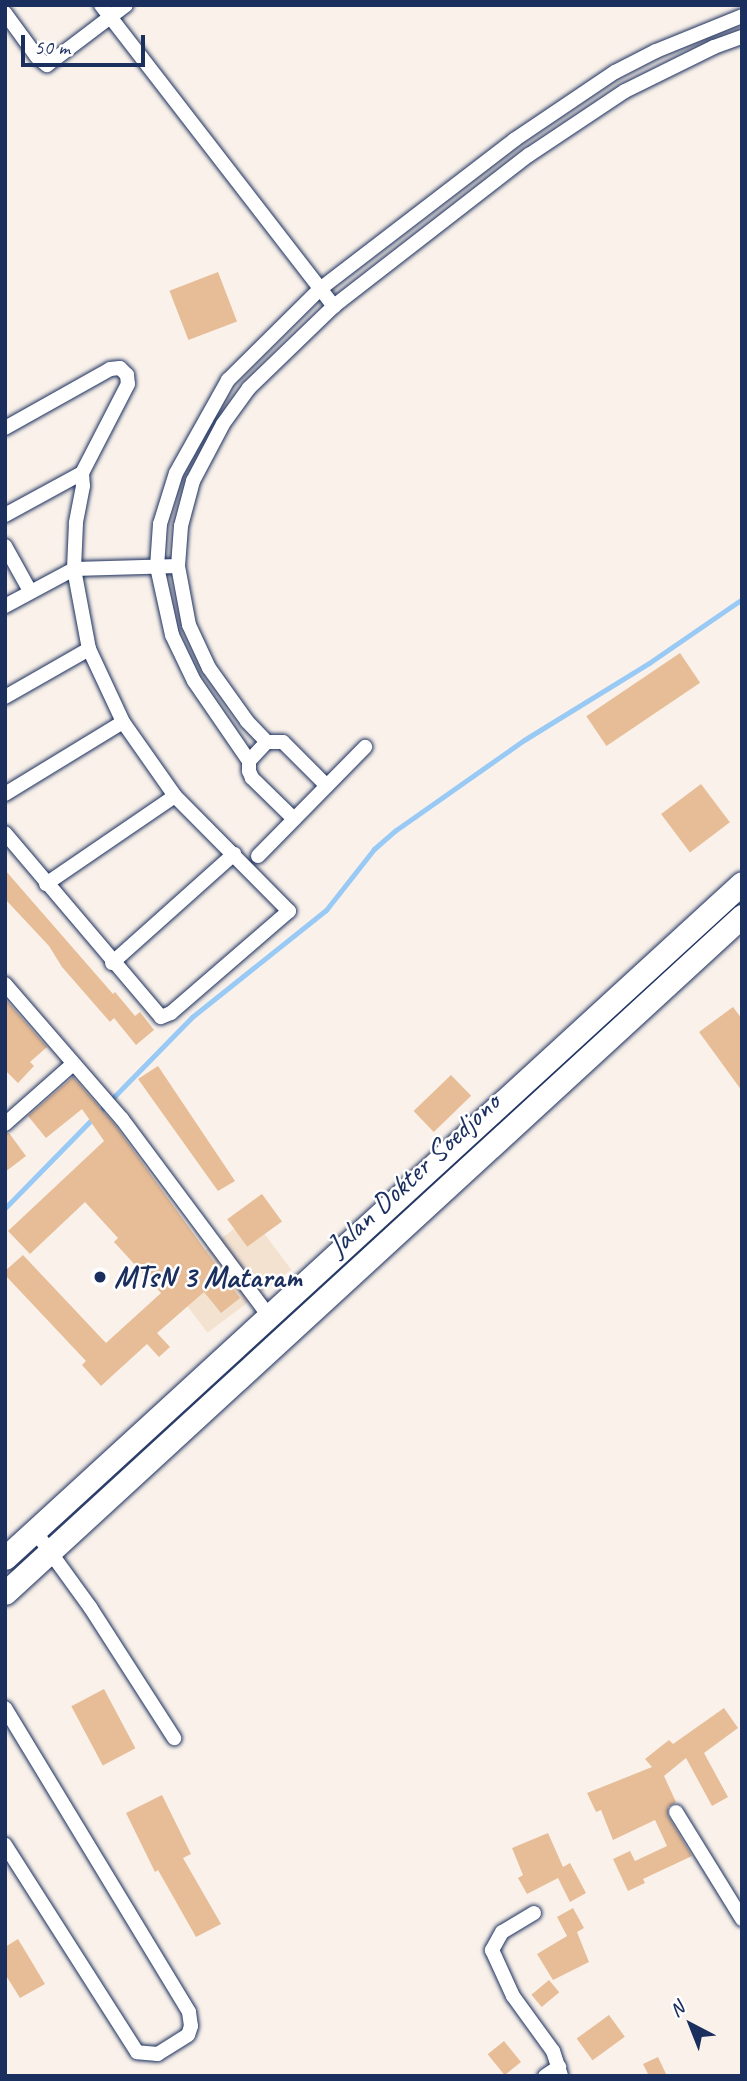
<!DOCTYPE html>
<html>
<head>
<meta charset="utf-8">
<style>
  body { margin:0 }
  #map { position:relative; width:747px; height:2081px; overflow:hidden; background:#faf2ea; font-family:Caveat,sans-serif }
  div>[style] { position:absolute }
  .built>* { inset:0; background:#f4e2d1; transform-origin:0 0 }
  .stream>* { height:5px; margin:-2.5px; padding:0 2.5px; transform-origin:2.5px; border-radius:2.5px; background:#99c9f5 }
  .building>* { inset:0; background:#e7bd97; transform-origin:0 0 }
  .roads { filter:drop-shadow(0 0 2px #1b2f5e) drop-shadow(0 0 2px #1b2f5e) }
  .minor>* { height:14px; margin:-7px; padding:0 7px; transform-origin:7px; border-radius:7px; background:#fff }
  .trunk>* { height:23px; margin:-11.5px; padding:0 11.5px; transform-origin:11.5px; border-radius:11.5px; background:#fff }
  .dots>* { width:19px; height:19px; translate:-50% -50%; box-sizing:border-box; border:4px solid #fff; border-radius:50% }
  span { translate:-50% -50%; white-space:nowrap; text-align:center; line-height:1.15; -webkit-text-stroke:5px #fff; paint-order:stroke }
  .street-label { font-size:30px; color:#1b2f5e }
  .poi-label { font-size:30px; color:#1b2f5e; font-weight:700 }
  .left { translate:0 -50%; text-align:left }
  .frame { position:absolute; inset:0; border:7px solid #1b2f5e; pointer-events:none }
  .north { position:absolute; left:656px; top:1990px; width:70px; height:70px; -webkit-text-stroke:5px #fff; paint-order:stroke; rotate:318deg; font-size:19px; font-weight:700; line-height:28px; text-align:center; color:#1b2f5e }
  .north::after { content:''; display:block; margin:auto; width:24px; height:32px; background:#1b2f5e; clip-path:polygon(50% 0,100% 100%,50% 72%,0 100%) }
  .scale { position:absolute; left:21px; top:35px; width:124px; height:32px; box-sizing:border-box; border:4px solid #1b2f5e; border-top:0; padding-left:9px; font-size:21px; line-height:24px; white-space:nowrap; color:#1b2f5e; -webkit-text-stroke:5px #fff; paint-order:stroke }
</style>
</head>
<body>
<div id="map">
  <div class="built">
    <div style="left:251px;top:1216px;width:67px;height:105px;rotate:53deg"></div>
  </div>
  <div class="stream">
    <div style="left:5px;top:1208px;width:267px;rotate:-45.6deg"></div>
    <div style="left:192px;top:1017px;width:171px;rotate:-38.6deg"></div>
    <div style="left:326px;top:910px;width:78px;rotate:-51.8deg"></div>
    <div style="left:374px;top:849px;width:29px;rotate:-41deg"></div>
    <div style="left:396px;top:830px;width:156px;rotate:-35.1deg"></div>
    <div style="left:524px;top:740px;width:147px;rotate:-31.6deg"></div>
    <div style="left:649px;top:663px;width:113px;rotate:-34.5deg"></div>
  </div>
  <div class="building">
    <div style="left:218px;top:272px;width:53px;height:52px;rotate:69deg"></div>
    <div style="left:680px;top:653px;width:36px;height:113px;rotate:56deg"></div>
    <div style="left:701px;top:784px;width:48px;height:50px;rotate:53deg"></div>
    <div style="clip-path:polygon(5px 870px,113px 994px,115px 992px,135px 1016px,140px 1012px,154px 1030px,136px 1045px,114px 1018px,110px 1022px,62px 967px,49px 946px,5px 899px)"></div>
    <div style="clip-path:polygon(5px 999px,47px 1047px,30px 1062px,34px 1066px,18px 1083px,5px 1070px)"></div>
    <div style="clip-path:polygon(733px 1007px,742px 1019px,742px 1091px,699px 1032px)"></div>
    <div style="clip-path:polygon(158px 1066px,235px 1181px,218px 1191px,138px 1079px)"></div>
    <div style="left:451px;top:1075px;width:29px;height:52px;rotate:46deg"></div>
    <div style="clip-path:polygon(73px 1077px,115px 1125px,240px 1298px,221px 1313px,204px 1292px,157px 1333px,170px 1347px,159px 1357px,147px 1344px,101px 1386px,82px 1365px,86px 1361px,5px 1275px,5px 1271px,23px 1255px,106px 1343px,161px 1293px,114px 1242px,118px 1238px,85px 1202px,30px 1254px,8px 1231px,104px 1141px,82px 1109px,46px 1138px,28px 1116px)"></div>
    <div style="clip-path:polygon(5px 1133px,9px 1133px,26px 1156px,5px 1172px)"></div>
    <div style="left:262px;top:1194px;width:34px;height:43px;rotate:54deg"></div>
    <div style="left:104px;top:1689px;width:67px;height:37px;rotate:62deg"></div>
    <div style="clip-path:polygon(724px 1708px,738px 1728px,704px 1753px,728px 1797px,712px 1806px,686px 1758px,664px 1776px,676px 1802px,668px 1807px,668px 1816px,692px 1856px,643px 1879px,645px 1883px,628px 1891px,613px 1859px,630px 1851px,635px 1861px,667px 1846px,655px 1820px,613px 1840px,601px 1810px,596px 1812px,587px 1793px,652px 1767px,645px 1759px,669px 1740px,673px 1744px)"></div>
    <div style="clip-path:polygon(162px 1795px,191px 1854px,183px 1858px,221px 1924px,196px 1937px,158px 1870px,155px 1872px,126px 1813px)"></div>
    <div style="clip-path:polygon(548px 1833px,563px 1867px,570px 1863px,586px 1893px,570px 1902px,558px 1878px,527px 1894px,518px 1878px,523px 1875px,512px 1848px)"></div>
    <div style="clip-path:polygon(573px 1908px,584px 1928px,577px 1932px,589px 1962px,553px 1980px,537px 1954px,567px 1936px,557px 1917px)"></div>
    <div style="clip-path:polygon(18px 1939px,45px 1984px,20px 1998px,5px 1974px,5px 1947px)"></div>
    <div style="left:549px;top:1980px;width:16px;height:23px;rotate:50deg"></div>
    <div style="left:609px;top:2015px;width:27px;height:40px;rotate:54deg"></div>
    <div style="left:504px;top:2041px;width:27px;height:21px;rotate:51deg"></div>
    <div style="clip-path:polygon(658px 2057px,667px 2076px,649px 2076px,643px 2064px)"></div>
  </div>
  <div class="roads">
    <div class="minor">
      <div style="left:101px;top:5px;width:381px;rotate:52.3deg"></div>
      <div style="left:5px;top:13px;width:54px;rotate:54deg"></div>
      <div style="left:37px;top:57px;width:13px;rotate:39deg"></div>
      <div style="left:47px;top:65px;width:99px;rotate:-37.2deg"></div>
      <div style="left:5px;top:428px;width:120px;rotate:-29.3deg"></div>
      <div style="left:110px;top:369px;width:10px;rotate:-6deg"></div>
      <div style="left:120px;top:368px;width:10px;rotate:45deg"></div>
      <div style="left:127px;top:375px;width:9px;rotate:84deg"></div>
      <div style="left:128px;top:384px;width:100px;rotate:117.3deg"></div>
      <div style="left:82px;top:473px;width:13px;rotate:86deg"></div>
      <div style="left:83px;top:486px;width:38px;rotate:101deg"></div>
      <div style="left:76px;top:523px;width:46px;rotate:92.5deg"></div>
      <div style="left:74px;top:569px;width:81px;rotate:79.4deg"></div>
      <div style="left:89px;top:649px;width:81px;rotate:65deg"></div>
      <div style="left:123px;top:722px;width:90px;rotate:54.9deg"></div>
      <div style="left:175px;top:796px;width:162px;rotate:45.3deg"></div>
      <div style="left:289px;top:911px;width:156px;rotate:139.2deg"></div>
      <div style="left:171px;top:1013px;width:11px;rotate:158deg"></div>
      <div style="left:161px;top:1017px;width:241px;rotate:-130.3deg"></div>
      <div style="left:5px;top:515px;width:88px;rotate:-28.6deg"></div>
      <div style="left:5px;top:546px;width:51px;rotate:60.9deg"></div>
      <div style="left:5px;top:606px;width:78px;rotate:-28.2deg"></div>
      <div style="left:74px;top:569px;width:104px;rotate:-1.7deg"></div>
      <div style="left:5px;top:697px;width:97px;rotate:-29.7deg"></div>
      <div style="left:267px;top:742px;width:29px;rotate:-134deg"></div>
      <div style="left:247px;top:721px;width:65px;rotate:-125.6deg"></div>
      <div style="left:209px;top:668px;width:47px;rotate:-114.9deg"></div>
      <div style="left:189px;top:625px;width:60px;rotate:-100.6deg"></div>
      <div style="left:178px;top:566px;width:40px;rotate:-85.7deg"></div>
      <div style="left:181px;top:526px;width:47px;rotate:-75.1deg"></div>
      <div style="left:193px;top:481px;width:64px;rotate:-62.2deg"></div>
      <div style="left:223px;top:424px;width:44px;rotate:-54.2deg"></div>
      <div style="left:249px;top:388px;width:118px;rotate:-44deg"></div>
      <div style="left:334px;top:306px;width:247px;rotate:-37.8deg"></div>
      <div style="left:529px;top:155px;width:115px;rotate:-33.7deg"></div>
      <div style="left:625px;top:91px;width:99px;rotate:-26.3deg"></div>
      <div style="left:714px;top:47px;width:30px;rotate:-20deg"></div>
      <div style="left:249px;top:761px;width:97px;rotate:-124.5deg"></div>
      <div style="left:194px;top:681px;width:51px;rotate:-115.6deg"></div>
      <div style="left:172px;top:635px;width:70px;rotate:-102.4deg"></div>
      <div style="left:157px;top:567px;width:43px;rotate:-86deg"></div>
      <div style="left:160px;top:524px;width:53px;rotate:-72.6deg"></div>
      <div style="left:176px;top:473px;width:107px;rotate:-60.8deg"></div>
      <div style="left:228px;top:380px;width:129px;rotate:-44.7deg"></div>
      <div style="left:320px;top:289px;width:245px;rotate:-37.5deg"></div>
      <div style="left:514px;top:140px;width:122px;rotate:-34deg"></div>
      <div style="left:615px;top:72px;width:46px;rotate:-27.1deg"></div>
      <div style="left:656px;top:51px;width:93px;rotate:-22.1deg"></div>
      <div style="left:5px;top:794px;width:138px;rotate:-31.4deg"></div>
      <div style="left:294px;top:819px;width:59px;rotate:-135.7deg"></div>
      <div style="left:252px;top:778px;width:8px;rotate:-113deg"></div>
      <div style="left:249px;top:771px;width:10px;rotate:-90deg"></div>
      <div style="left:249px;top:761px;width:26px;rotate:-47deg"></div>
      <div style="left:267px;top:742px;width:16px"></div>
      <div style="left:283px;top:742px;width:62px;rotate:45deg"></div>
      <div style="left:258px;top:856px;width:153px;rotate:-45.5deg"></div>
      <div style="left:46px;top:884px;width:156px;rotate:-34.3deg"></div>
      <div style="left:112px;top:963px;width:164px;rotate:-41.8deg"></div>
      <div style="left:5px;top:984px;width:179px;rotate:49.1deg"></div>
      <div style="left:122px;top:1119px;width:246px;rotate:53.3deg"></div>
      <div style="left:5px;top:1124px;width:91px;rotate:-41.4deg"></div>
      <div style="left:35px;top:1531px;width:94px;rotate:54.1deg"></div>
      <div style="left:90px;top:1607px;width:156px;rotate:57.3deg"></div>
      <div style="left:5px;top:1708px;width:355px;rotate:58.8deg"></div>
      <div style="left:189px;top:2012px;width:14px;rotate:82deg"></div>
      <div style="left:191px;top:2026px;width:9px;rotate:108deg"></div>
      <div style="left:188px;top:2035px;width:36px;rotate:148deg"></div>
      <div style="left:158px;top:2054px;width:21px;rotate:-175deg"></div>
      <div style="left:137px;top:2052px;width:246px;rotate:-122.5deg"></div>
      <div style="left:676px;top:1812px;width:126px;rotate:58.3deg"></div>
      <div style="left:534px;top:1913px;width:37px;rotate:149deg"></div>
      <div style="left:502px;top:1932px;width:21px;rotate:119deg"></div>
      <div style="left:492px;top:1950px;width:51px;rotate:65.5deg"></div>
      <div style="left:513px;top:1996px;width:68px;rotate:54deg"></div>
      <div style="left:553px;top:2051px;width:26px;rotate:72deg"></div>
      <div style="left:545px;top:2076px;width:17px;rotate:-33deg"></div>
    </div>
    <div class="trunk">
      <div style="left:5px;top:1558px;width:999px;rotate:-42.49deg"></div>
      <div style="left:5px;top:1593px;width:1001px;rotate:-42.57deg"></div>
    </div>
  </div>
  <div class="dots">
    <div style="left:100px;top:1277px;background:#1b2f5e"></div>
  </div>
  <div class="street-label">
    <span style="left:413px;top:1174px;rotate:-43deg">Jalan Dokter Soedjono</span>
  </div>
  <div class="poi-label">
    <span class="left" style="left:114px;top:1277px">MTsN 3 Mataram</span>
  </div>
  <div class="frame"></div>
  <div class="north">N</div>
  <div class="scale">50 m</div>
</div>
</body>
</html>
